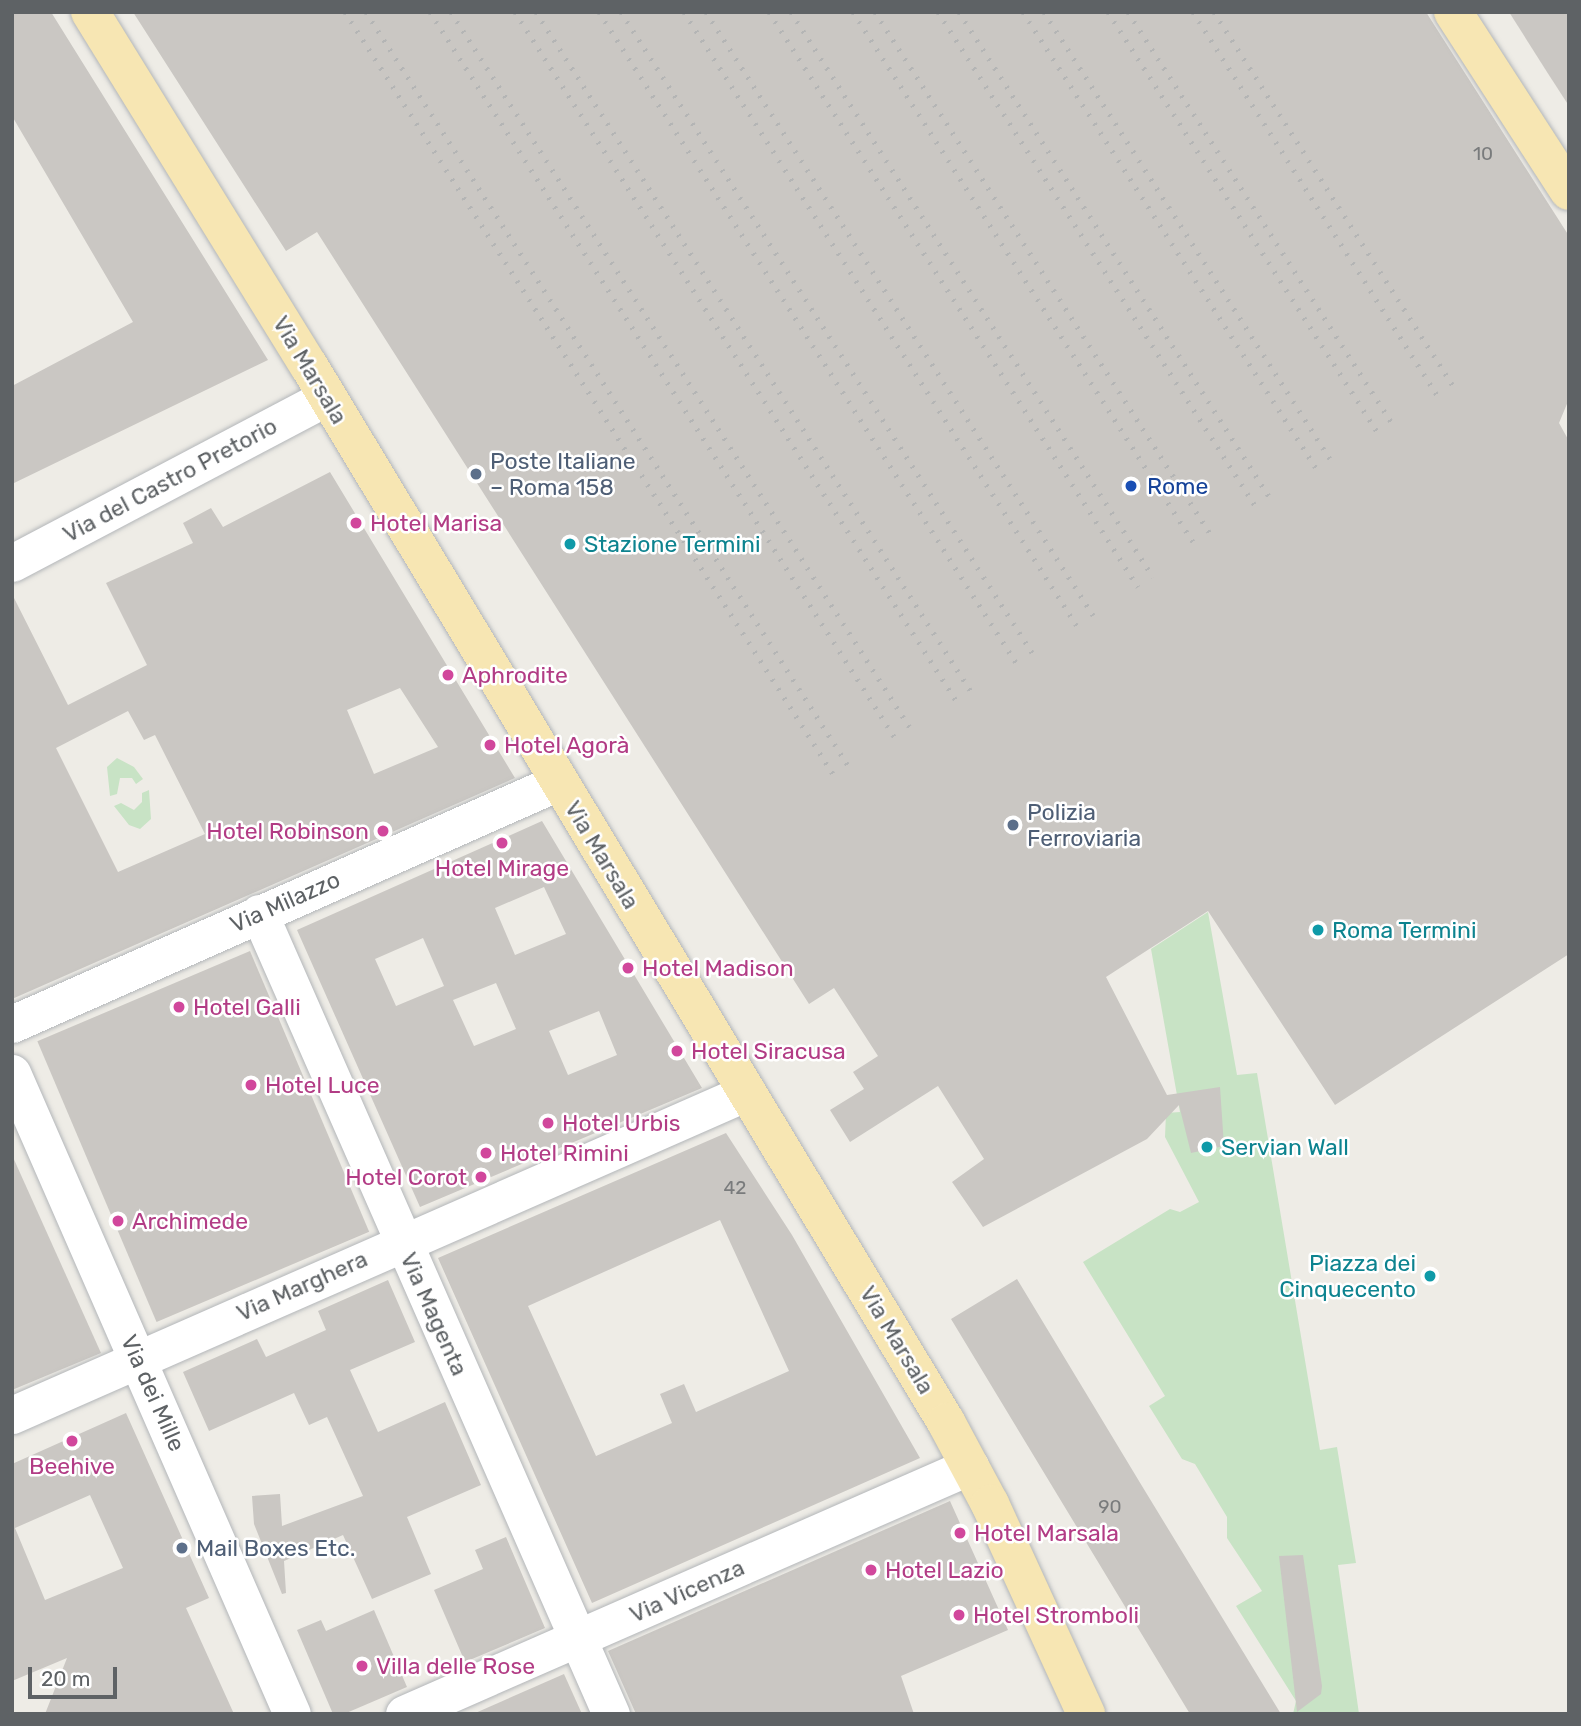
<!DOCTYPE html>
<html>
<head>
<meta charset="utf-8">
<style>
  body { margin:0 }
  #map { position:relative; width:1581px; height:1726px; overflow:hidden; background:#eeece6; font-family:Rubik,sans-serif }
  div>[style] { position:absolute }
  .green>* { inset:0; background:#c8e3c5 }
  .building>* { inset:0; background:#cac7c3; transform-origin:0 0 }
  .roads { filter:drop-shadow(0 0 2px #b3b6b9) drop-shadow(0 0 2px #b3b6b9) }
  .minor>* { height:37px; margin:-18.5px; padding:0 18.5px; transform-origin:18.5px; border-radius:18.5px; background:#fff }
  .major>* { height:38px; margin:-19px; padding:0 19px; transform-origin:19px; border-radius:19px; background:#f7e6b3 }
  .rail>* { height:5px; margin-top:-2.5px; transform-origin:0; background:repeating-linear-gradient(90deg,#b4b5b5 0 2px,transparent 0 11px) }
  .dots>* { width:19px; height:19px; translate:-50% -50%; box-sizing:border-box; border:4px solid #fff; border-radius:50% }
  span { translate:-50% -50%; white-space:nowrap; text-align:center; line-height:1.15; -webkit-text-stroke:5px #fff; paint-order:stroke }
  .number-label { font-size:19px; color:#797b7c }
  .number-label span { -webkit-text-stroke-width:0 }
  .street-label { font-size:23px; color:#5e6265 }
  .service-label { font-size:23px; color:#4e5e75 }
  .left { translate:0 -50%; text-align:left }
  .transit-label { font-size:23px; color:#164399 }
  .hotel-label { font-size:23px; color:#b23c85 }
  .right { translate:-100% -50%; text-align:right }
  .culture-label { font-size:23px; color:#0d838f }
  .frame { position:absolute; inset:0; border:14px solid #5e6265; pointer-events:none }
  .scale { position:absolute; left:28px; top:1667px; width:89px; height:32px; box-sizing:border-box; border:4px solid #5e6265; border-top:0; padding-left:9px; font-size:21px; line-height:24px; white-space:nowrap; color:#5e6265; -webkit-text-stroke:5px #fff; paint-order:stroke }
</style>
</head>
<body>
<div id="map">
  <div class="green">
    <div style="clip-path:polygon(117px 758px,134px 767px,143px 779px,136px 784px,132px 778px,120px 778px,117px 794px,110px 796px,107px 767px)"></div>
    <div style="clip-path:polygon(149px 790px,151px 819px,140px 829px,129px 825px,114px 806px,121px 803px,134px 810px,142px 802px,142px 793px)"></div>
    <div style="clip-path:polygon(1208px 912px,1237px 1075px,1257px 1073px,1320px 1450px,1337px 1447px,1356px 1563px,1338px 1565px,1359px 1714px,1293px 1714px,1296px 1701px,1236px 1606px,1262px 1591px,1227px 1538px,1227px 1517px,1195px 1464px,1182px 1459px,1149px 1406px,1165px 1396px,1083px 1262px,1170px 1209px,1180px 1212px,1199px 1202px,1165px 1137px,1166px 1113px,1180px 1112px,1151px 949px)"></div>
  </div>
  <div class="building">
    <div style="clip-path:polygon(12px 12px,51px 12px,268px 360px,12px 484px,12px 386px,133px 322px,12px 116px)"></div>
    <div style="clip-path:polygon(133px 12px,1426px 12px,1569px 236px,1569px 399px,1559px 423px,1569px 441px,1569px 954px,1335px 1105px,1208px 911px,1106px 977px,1167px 1095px,1220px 1087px,1224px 1146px,1191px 1153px,1179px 1105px,1147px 1139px,983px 1227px,952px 1182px,984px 1159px,938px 1086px,850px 1142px,830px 1110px,864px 1089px,853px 1072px,878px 1056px,834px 988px,809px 1004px,317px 232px,286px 251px)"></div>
    <div style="clip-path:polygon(1509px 12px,1569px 12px,1569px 106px,1547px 72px)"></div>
    <div style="clip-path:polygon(evenodd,330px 472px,515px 778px,12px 999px,12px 594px,68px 705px,147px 665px,106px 583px,193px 543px,183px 523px,211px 508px,223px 527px,330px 472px,400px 688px,438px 747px,374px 774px,347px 710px,400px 688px,330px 472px,128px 711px,144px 740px,155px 735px,205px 834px,118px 872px,56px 748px,128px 711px)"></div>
    <div style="clip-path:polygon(evenodd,542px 821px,702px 1088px,420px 1207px,297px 930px,542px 821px,544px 887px,566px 934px,515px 955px,495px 908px,544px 887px,542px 821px,423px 938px,444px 986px,396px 1006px,375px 959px,423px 938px,542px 821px,496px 983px,516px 1029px,474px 1046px,453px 1000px,496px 983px,542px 821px,599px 1011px,617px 1055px,568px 1075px,549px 1031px,599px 1011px)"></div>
    <div style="left:250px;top:951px;width:305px;height:231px;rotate:67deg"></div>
    <div style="clip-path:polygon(evenodd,726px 1133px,792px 1235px,920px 1458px,592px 1603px,438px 1258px,726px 1133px,720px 1220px,789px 1371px,696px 1412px,684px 1384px,660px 1394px,672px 1423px,596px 1456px,528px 1306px,720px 1220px)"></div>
    <div style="clip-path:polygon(12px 1155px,101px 1353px,12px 1390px)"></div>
    <div style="clip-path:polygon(1017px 1279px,1142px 1486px,1281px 1714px,1190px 1714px,951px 1319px)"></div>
    <div style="clip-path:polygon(388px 1280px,415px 1342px,350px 1370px,378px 1432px,445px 1402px,481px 1485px,407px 1517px,431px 1574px,372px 1599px,343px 1535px,284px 1561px,286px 1593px,282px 1594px,254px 1524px,252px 1496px,280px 1494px,282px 1526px,363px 1496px,327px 1417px,309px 1425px,294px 1393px,209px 1431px,183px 1372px,257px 1339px,266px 1357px,326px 1330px,318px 1311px)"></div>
    <div style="clip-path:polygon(evenodd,126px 1413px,209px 1598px,186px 1608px,234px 1714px,45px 1714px,67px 1658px,12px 1681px,12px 1464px,126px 1413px,90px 1495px,123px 1568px,45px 1600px,15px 1528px,90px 1495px)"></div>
    <div style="clip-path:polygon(950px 1501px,1008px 1630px,901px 1676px,914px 1714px,636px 1714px,608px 1651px)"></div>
    <div style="clip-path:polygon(506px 1537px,545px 1628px,465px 1662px,434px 1590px,483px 1569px,475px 1550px)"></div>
    <div style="clip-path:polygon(1303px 1555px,1322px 1686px,1321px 1694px,1297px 1712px,1279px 1556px)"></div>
    <div style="clip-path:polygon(374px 1610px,407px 1687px,344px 1714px,333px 1714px,297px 1630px,321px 1620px,326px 1631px)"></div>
    <div style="clip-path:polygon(564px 1674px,582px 1714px,473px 1714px)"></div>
  </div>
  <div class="roads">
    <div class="minor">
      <div style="left:12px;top:563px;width:356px;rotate:-27.8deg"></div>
      <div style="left:259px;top:913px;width:875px;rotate:66.28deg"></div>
      <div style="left:12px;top:1024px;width:597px;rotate:-23.9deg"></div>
      <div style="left:12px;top:1073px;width:699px;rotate:66.4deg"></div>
      <div style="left:12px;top:1415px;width:803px;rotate:-23.72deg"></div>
      <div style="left:404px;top:1714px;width:618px;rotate:-23.66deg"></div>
    </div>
    <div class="major">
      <div style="left:90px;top:12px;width:416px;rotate:58.3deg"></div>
      <div style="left:309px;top:366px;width:1233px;rotate:58.9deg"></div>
      <div style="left:946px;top:1422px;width:93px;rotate:61.8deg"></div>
      <div style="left:990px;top:1504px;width:231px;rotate:65.4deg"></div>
      <div style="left:1453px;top:12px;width:213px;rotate:57.1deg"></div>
    </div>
  </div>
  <div class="rail">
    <div style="left:345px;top:12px;width:912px;rotate:57.36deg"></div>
    <div style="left:366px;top:12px;width:900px;rotate:57.39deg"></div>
    <div style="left:430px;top:12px;width:866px;rotate:57.36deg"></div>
    <div style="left:451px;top:12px;width:854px;rotate:57.33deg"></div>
    <div style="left:515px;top:12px;width:819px;rotate:57.36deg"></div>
    <div style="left:536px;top:12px;width:809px;rotate:57.37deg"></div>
    <div style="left:599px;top:12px;width:774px;rotate:57.34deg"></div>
    <div style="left:621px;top:12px;width:763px;rotate:57.31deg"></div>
    <div style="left:684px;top:12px;width:729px;rotate:57.38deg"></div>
    <div style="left:706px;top:12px;width:717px;rotate:57.31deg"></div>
    <div style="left:769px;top:12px;width:683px;rotate:57.31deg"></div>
    <div style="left:791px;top:12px;width:671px;rotate:57.35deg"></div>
    <div style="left:853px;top:12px;width:637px;rotate:57.31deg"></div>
    <div style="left:875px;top:12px;width:625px;rotate:57.28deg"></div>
    <div style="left:938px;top:12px;width:592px;rotate:57.28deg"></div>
    <div style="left:959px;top:12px;width:581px;rotate:57.38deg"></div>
    <div style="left:1023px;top:12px;width:546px;rotate:57.27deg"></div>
    <div style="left:1044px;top:12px;width:534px;rotate:57.38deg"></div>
    <div style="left:1108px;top:12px;width:500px;rotate:57.33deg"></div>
    <div style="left:1128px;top:12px;width:488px;rotate:57.3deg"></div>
    <div style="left:1193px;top:12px;width:454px;rotate:57.5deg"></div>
    <div style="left:1214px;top:12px;width:443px;rotate:57.4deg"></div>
  </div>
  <div class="dots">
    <div style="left:476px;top:474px;background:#5c6f8a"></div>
    <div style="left:1131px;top:486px;background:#1a4fb4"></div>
    <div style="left:356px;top:523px;background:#d1479c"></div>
    <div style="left:570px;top:544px;background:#0f9aa8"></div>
    <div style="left:448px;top:675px;background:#d1479c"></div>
    <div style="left:490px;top:745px;background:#d1479c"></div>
    <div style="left:1013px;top:825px;background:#5c6f8a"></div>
    <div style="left:383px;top:831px;background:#d1479c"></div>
    <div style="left:502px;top:843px;background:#d1479c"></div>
    <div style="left:1318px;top:930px;background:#0f9aa8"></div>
    <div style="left:628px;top:968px;background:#d1479c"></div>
    <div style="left:179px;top:1007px;background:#d1479c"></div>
    <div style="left:677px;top:1051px;background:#d1479c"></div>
    <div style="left:251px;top:1085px;background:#d1479c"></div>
    <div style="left:548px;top:1123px;background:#d1479c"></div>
    <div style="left:1207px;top:1147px;background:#0f9aa8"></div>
    <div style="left:486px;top:1153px;background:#d1479c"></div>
    <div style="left:481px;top:1177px;background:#d1479c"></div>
    <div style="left:118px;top:1221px;background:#d1479c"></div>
    <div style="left:1430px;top:1276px;background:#0f9aa8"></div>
    <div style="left:72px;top:1441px;background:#d1479c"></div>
    <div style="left:960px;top:1533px;background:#d1479c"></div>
    <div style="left:182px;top:1548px;background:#5c6f8a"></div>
    <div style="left:871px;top:1570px;background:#d1479c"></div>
    <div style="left:959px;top:1615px;background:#d1479c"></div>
    <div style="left:362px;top:1666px;background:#d1479c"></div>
  </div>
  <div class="number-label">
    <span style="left:1483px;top:154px">10</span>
    <span style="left:735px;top:1188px">42</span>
    <span style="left:1110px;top:1507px">90</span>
  </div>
  <div class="street-label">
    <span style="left:310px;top:370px;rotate:59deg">Via Marsala</span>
    <span style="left:170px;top:480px;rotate:-28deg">Via del Castro Pretorio</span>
    <span style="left:602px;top:855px;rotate:59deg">Via Marsala</span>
    <span style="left:285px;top:902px;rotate:-24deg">Via Milazzo</span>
    <span style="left:302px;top:1286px;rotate:-24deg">Via Marghera</span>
    <span style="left:434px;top:1314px;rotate:66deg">Via Magenta</span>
    <span style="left:897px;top:1340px;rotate:59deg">Via Marsala</span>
    <span style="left:153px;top:1393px;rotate:66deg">Via dei Mille</span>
    <span style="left:687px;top:1591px;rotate:-24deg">Via Vicenza</span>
  </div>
  <div class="service-label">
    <span class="left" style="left:490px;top:474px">Poste Italiane<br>– Roma 158</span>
    <span class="left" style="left:1027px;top:825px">Polizia<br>Ferroviaria</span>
    <span class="left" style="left:196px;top:1548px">Mail Boxes Etc.</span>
  </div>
  <div class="transit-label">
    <span class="left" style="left:1147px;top:486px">Rome</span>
  </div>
  <div class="hotel-label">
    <span class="left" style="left:370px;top:523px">Hotel Marisa</span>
    <span class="left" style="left:462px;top:675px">Aphrodite</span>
    <span class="left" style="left:504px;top:745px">Hotel Agorà</span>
    <span class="right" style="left:369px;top:831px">Hotel Robinson</span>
    <span style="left:502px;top:868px">Hotel Mirage</span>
    <span class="left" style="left:642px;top:968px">Hotel Madison</span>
    <span class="left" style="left:193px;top:1007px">Hotel Galli</span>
    <span class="left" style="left:691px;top:1051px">Hotel Siracusa</span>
    <span class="left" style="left:265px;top:1085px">Hotel Luce</span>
    <span class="left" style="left:562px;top:1123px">Hotel Urbis</span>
    <span class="left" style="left:500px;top:1153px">Hotel Rimini</span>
    <span class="right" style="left:467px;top:1177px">Hotel Corot</span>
    <span class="left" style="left:132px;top:1221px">Archimede</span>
    <span style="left:72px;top:1466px">Beehive</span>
    <span class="left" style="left:974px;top:1533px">Hotel Marsala</span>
    <span class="left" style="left:885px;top:1570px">Hotel Lazio</span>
    <span class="left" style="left:973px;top:1615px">Hotel Stromboli</span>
    <span class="left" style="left:376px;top:1666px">Villa delle Rose</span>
  </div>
  <div class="culture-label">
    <span class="left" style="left:584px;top:544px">Stazione Termini</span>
    <span class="left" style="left:1332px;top:930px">Roma Termini</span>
    <span class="left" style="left:1221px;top:1147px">Servian Wall</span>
    <span class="right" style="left:1416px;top:1276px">Piazza dei<br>Cinquecento</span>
  </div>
  <div class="frame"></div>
  <div class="scale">20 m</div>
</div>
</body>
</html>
